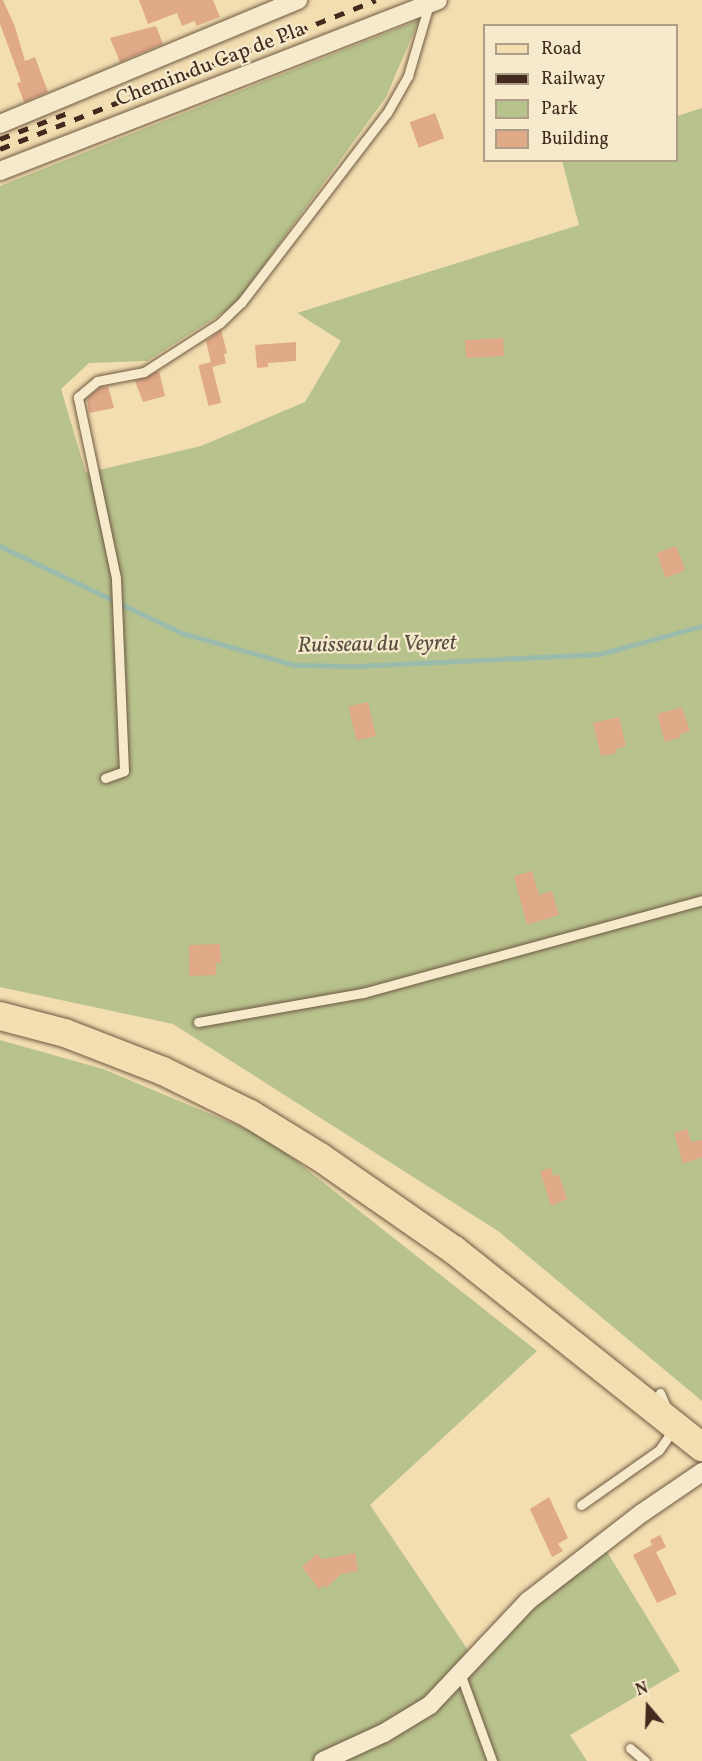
<!DOCTYPE html>
<html>
<head>
<meta charset="utf-8">
<style>
  body { margin:0 }
  #map { position:relative; width:702px; height:1761px; overflow:hidden; background:#f2deb0; font-family:Vollkorn,serif }
  div>[style] { position:absolute }
  .green>* { inset:0; background:#b8c28d }
  .stream>* { height:4.5px; margin:-2.25px; padding:0 2.25px; transform-origin:2.25px; border-radius:2.25px; background:#9bbcac }
  .building>* { inset:0; background:#e0a987; transform-origin:0 0 }
  .roads { filter:drop-shadow(0 0 2px #6e5842) drop-shadow(0 0 2px #6e5842) }
  .lane>* { height:9px; margin:-4.5px; padding:0 4.5px; transform-origin:4.5px; border-radius:4.5px; background:#f7eacc }
  .street>* { height:18px; margin:-9px; padding:0 9px; transform-origin:9px; border-radius:9px; background:#f7eacc }
  .primary>* { height:28px; margin:-14px; padding:0 14px; transform-origin:14px; border-radius:14px; background:#f2deb0 }
  .rail>* { height:4.5px; margin-top:-2.25px; transform-origin:0; background:repeating-linear-gradient(90deg,#422b1e 0 10px,transparent 0 20px) }
  span { translate:-50% -50%; white-space:nowrap; text-align:center; line-height:1.15; -webkit-text-stroke:4.5px #f7eacc; paint-order:stroke }
  .street-label { font-size:21px; color:#422b1e }
  .water-label { font-size:22px; color:#584f42; font-style:italic }
  .legend { position:absolute; left:483px; top:24px; width:195px; height:138px; box-sizing:border-box; background:#f7eacc; border:2px solid #af9e86; margin:0; padding:8px 10px; list-style:none; font-size:18px; color:#422b1e }
  .legend li { display:flex; align-items:center; gap:12px; height:30px }
  .legend b { width:30px; border:2px solid #af9e86 }
  .north { position:absolute; left:618px; top:1677px; width:60px; height:60px; -webkit-text-stroke:4px #f7eacc; paint-order:stroke; rotate:341deg; font-size:16px; font-weight:700; line-height:24px; text-align:center; color:#422b1e }
  .north::after { content:''; display:block; margin:auto; width:21px; height:27px; background:#422b1e; clip-path:polygon(50% 0,100% 100%,50% 72%,0 100%) }
</style>
</head>
<body>
<div id="map">
  <div class="green">
    <div style="clip-path:polygon(419px 20px,386px 97px,235px 305px,147px 361px,89px 363px,61px 389px,86px 473px,201px 446px,305px 402px,341px 341px,297px 313px,579px 225px,562px 161px,676px 160px,677px 116px,702px 108px,702px 1401px,498px 1231px,173px 1024px,0 987px,0 186px)"></div>
    <div style="clip-path:polygon(0 1040px,103px 1069px,267px 1138px,537px 1351px,370px 1505px,474px 1659px,604px 1547px,680px 1671px,570px 1735px,587px 1761px,0 1761px)"></div>
  </div>
  <div class="stream">
    <div style="left:0;top:546px;width:202px;rotate:25.5deg"></div>
    <div style="left:182px;top:633px;width:116px;rotate:15.9deg"></div>
    <div style="left:294px;top:665px;width:63px;rotate:0.9deg"></div>
    <div style="left:357px;top:666px;width:243px;rotate:-2.8deg"></div>
    <div style="left:600px;top:654px;width:106px;rotate:-15.4deg"></div>
  </div>
  <div class="building">
    <div style="clip-path:polygon(0 0,3px 0,15px 27px,25px 61px,35px 57px,48px 92px,24px 102px,17px 83px,21px 82px,18px 73px,0 24px)"></div>
    <div style="clip-path:polygon(139px 0,213px 0,220px 17px,196px 26px,195px 21px,182px 26px,177px 13px,148px 24px)"></div>
    <div style="clip-path:polygon(156px 26px,163px 44px,120px 62px,110px 38px)"></div>
    <div style="left:435px;top:113px;width:27px;height:27px;rotate:70deg"></div>
    <div style="clip-path:polygon(221px 330px,227px 353px,224px 354px,226px 363px,212px 367px,206px 341px)"></div>
    <div style="left:503px;top:338px;width:18px;height:38px;rotate:87deg"></div>
    <div style="clip-path:polygon(296px 342px,296px 361px,268px 363px,268px 367px,257px 368px,255px 345px)"></div>
    <div style="left:211px;top:362px;width:42px;height:13px;rotate:76deg"></div>
    <div style="clip-path:polygon(159px 371px,165px 396px,143px 402px,135px 381px)"></div>
    <div style="clip-path:polygon(108px 386px,114px 408px,89px 413px,87px 398px,99px 388px)"></div>
    <div style="left:676px;top:546px;width:26px;height:21px;rotate:69deg"></div>
    <div style="left:368px;top:702px;width:35px;height:20px;rotate:77deg"></div>
    <div style="clip-path:polygon(682px 707px,690px 731px,680px 734px,681px 737px,665px 742px,657px 714px)"></div>
    <div style="clip-path:polygon(619px 717px,626px 746px,616px 749px,617px 753px,601px 756px,593px 723px)"></div>
    <div style="clip-path:polygon(532px 871px,539px 895px,552px 891px,559px 915px,527px 925px,514px 876px)"></div>
    <div style="clip-path:polygon(220px 944px,221px 963px,216px 963px,216px 975px,189px 976px,189px 945px)"></div>
    <div style="clip-path:polygon(687px 1129px,691px 1142px,702px 1140px,702px 1157px,683px 1164px,674px 1133px)"></div>
    <div style="clip-path:polygon(551px 1168px,553px 1176px,559px 1174px,567px 1199px,551px 1206px,540px 1171px)"></div>
    <div style="clip-path:polygon(549px 1497px,568px 1538px,558px 1544px,563px 1551px,552px 1557px,530px 1509px)"></div>
    <div style="clip-path:polygon(660px 1535px,666px 1547px,656px 1552px,677px 1594px,657px 1603px,633px 1555px,652px 1545px,650px 1540px)"></div>
    <div style="clip-path:polygon(355px 1553px,358px 1571px,341px 1574px,326px 1588px,323px 1585px,319px 1589px,302px 1567px,317px 1554px,322px 1559px)"></div>
  </div>
  <div class="roads">
    <div class="lane">
      <div style="left:105px;top:778px;width:20px;rotate:-20deg"></div>
      <div style="left:124px;top:771px;width:193px;rotate:-92.4deg"></div>
      <div style="left:116px;top:578px;width:185px;rotate:-101.9deg"></div>
      <div style="left:78px;top:397px;width:25px;rotate:-40deg"></div>
      <div style="left:97px;top:381px;width:48px;rotate:-10.8deg"></div>
      <div style="left:144px;top:372px;width:90px;rotate:-32.8deg"></div>
      <div style="left:220px;top:323px;width:29px;rotate:-44deg"></div>
      <div style="left:241px;top:303px;width:240px;rotate:-52.5deg"></div>
      <div style="left:387px;top:113px;width:43px;rotate:-60.4deg"></div>
      <div style="left:408px;top:76px;width:75px;rotate:-73.7deg"></div>
      <div style="left:198px;top:1022px;width:168px;rotate:-10deg"></div>
      <div style="left:363px;top:993px;width:352px;rotate:-15.3deg"></div>
      <div style="left:660px;top:1393px;width:15px;rotate:67deg"></div>
      <div style="left:581px;top:1505px;width:95px;rotate:-35.2deg"></div>
      <div style="left:659px;top:1450px;width:24px;rotate:-55deg"></div>
      <div style="left:460px;top:1673px;width:94px;rotate:70deg"></div>
      <div style="left:630px;top:1748px;width:20px;rotate:41deg"></div>
    </div>
    <div class="street">
      <div style="left:0;top:124px;width:323px;rotate:-22.6deg"></div>
      <div style="left:0;top:171px;width:470px;rotate:-21.3deg"></div>
      <div style="left:323px;top:1761px;width:67px;rotate:-24.7deg"></div>
      <div style="left:384px;top:1733px;width:54px;rotate:-31.3deg"></div>
      <div style="left:430px;top:1705px;width:143px;rotate:-46.7deg"></div>
      <div style="left:528px;top:1601px;width:144px;rotate:-37.7deg"></div>
      <div style="left:642px;top:1513px;width:73px;rotate:-34.3deg"></div>
    </div>
    <div class="primary">
      <div style="left:0;top:1016px;width:67px;rotate:14.7deg"></div>
      <div style="left:65px;top:1033px;width:105px;rotate:21.2deg"></div>
      <div style="left:163px;top:1071px;width:97px;rotate:26.3deg"></div>
      <div style="left:250px;top:1114px;width:82px;rotate:31.6deg"></div>
      <div style="left:320px;top:1157px;width:163px;rotate:34.8deg"></div>
      <div style="left:454px;top:1250px;width:317px;rotate:38.5deg"></div>
    </div>
  </div>
  <div class="rail">
    <div style="left:0;top:139px;width:75px;rotate:-21.1deg"></div>
    <div style="left:0;top:149px;width:404px;rotate:-21.6deg"></div>
  </div>
  <div class="street-label">
    <span style="left:211px;top:65px;rotate:-21deg">Chemin du Cap de Pla</span>
  </div>
  <div class="water-label">
    <span style="left:377px;top:645px;rotate:-1deg">Ruisseau du Veyret</span>
  </div>
  <ul class="legend">
  <li><b style="height:8px;background:#f2deb0"></b>Road</li>
  <li><b style="height:8px;background:#422b1e"></b>Railway</li>
  <li><b style="height:16px;background:#b8c28d"></b>Park</li>
  <li><b style="height:16px;background:#e0a987"></b>Building</li>
  </ul>
  <div class="north">N</div>
</div>
</body>
</html>
